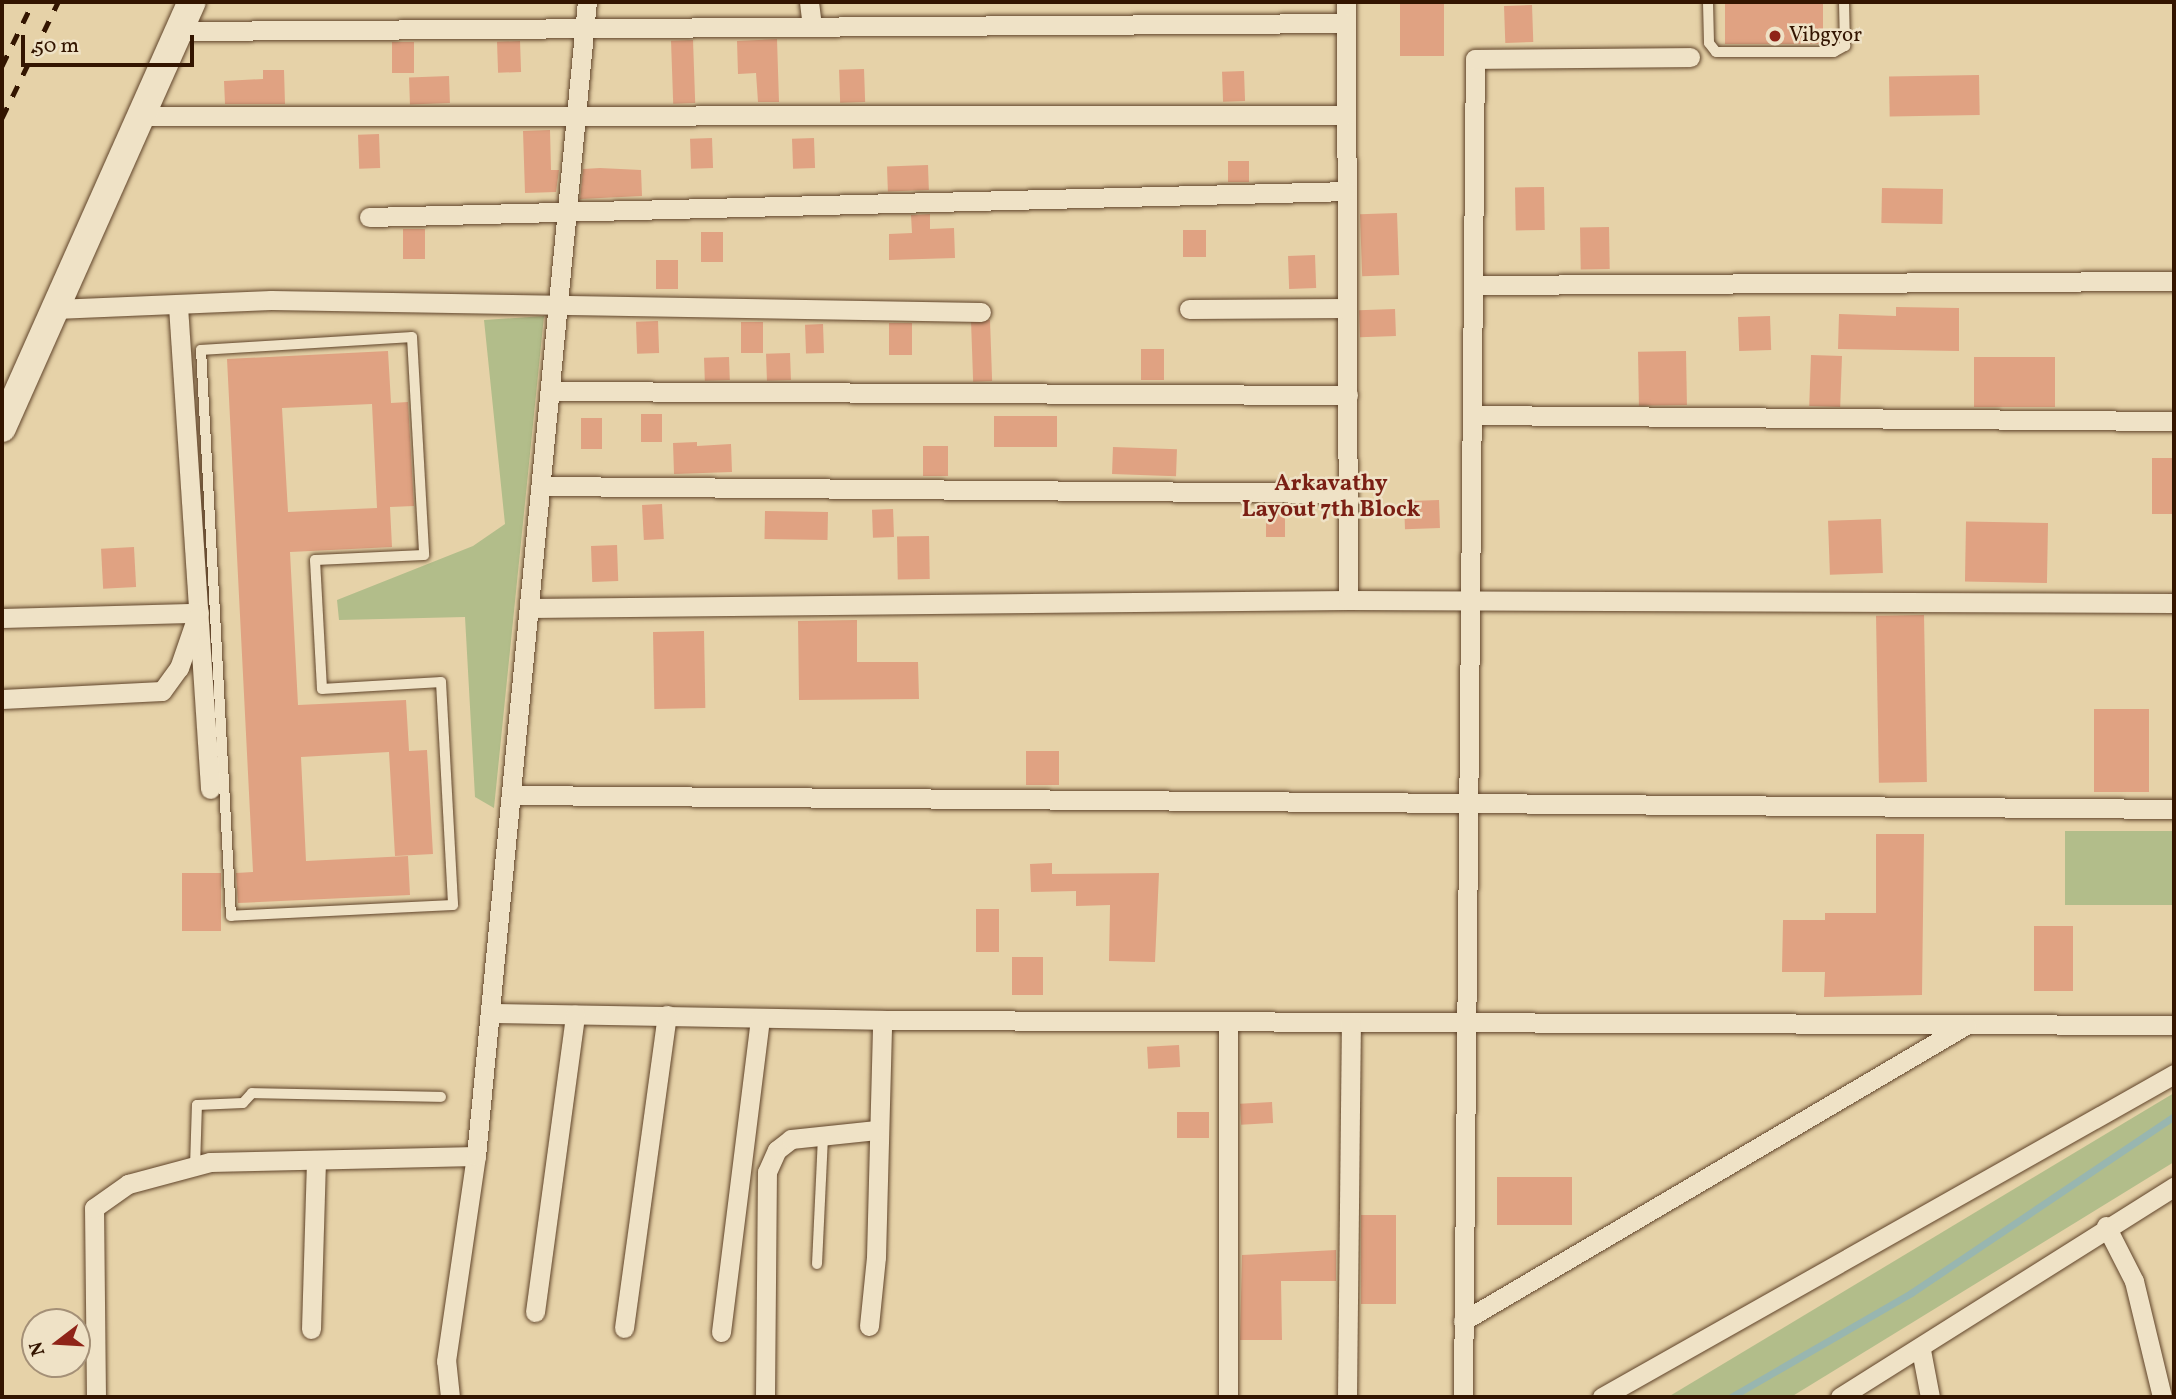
<!DOCTYPE html>
<html>
<head>
<meta charset="utf-8">
<style>
  body { margin:0 }
  #map { position:relative; width:2176px; height:1399px; overflow:hidden; background:#e6d2a8; font-family:Vollkorn,serif }
  div>[style] { position:absolute }
  .green>* { inset:0; background:#b2bd8a; transform-origin:0 0 }
  .stream>* { height:7px; margin:-3.5px; padding:0 3.5px; transform-origin:3.5px; border-radius:3.5px; background:#98b6b0 }
  .building>* { inset:0; background:#e0a282; transform-origin:0 0 }
  .roads { filter:drop-shadow(0 0 2px #60442a) drop-shadow(0 0 2px #60442a) }
  .lane>* { height:10px; margin:-5px; padding:0 5px; transform-origin:5px; border-radius:5px; background:#efe2c6 }
  .street>* { height:19px; margin:-9.5px; padding:0 9.5px; transform-origin:9.5px; border-radius:9.5px; background:#efe2c6 }
  .secondary>* { height:28px; margin:-14px; padding:0 14px; transform-origin:14px; border-radius:14px; background:#efe2c6 }
  .rail>* { height:5px; margin-top:-2.5px; transform-origin:0; background:repeating-linear-gradient(90deg,#331500 0 12px,transparent 0 24px) }
  .dots>* { width:19px; height:19px; translate:-50% -50%; box-sizing:border-box; border:4px solid #efe2c6; border-radius:50% }
  span { translate:-50% -50%; white-space:nowrap; text-align:center; line-height:1.15; -webkit-text-stroke:5px #efe2c6; paint-order:stroke }
  .poi-label { font-size:21px; color:#331500 }
  .left { translate:0 -50%; text-align:left }
  .neighbourhood-label { font-size:23px; color:#7a1f14; font-weight:700 }
  .frame { position:absolute; inset:0; border:4px solid #331500; pointer-events:none }
  .north { position:absolute; left:21px; top:1308px; width:70px; height:70px; box-sizing:border-box; background:#efe2c6; border:2px solid #a49077; border-radius:50%; rotate:253deg; font-size:19px; font-weight:700; line-height:28px; text-align:center; color:#331500 }
  .north::after { content:''; display:block; margin:auto; width:24px; height:32px; background:#8f2418; clip-path:polygon(50% 0,100% 100%,50% 72%,0 100%) }
  .scale { position:absolute; left:21px; top:35px; width:173px; height:32px; box-sizing:border-box; border:4px solid #331500; border-top:0; padding-left:9px; font-size:21px; line-height:24px; white-space:nowrap; color:#331500; -webkit-text-stroke:5px #efe2c6; paint-order:stroke }
</style>
</head>
<body>
<div id="map">
  <div class="green">
    <div style="clip-path:polygon(544px 316px,494px 808px,475px 797px,465px 617px,339px 620px,337px 600px,473px 546px,505px 524px,484px 320px)"></div>
    <div style="left:2174px;top:831px;width:74px;height:109px;rotate:90deg"></div>
    <div style="clip-path:polygon(2174px 1093px,2174px 1162px,1791px 1397px,1668px 1397px)"></div>
  </div>
  <div class="stream">
    <div style="left:1731px;top:1397px;width:208px;rotate:-30deg"></div>
    <div style="left:1911px;top:1293px;width:317px;rotate:-33.9deg"></div>
  </div>
  <div class="building">
    <div style="left:1400px;top:2px;width:44px;height:54px"></div>
    <div style="left:1725px;top:2px;width:98px;height:42px"></div>
    <div style="left:1532px;top:5px;width:37px;height:28px;rotate:88deg"></div>
    <div style="clip-path:polygon(777px 39px,779px 102px,758px 102px,756px 73px,738px 74px,737px 41px)"></div>
    <div style="left:693px;top:40px;width:63px;height:22px;rotate:88deg"></div>
    <div style="left:520px;top:41px;width:31px;height:23px;rotate:88deg"></div>
    <div style="left:392px;top:42px;width:22px;height:31px"></div>
    <div style="left:864px;top:69px;width:33px;height:25px;rotate:88deg"></div>
    <div style="clip-path:polygon(263px 70px,284px 70px,285px 104px,225px 104px,224px 81px,263px 79px)"></div>
    <div style="left:1244px;top:71px;width:30px;height:22px;rotate:88deg"></div>
    <div style="left:1979px;top:75px;width:40px;height:90px;rotate:89deg"></div>
    <div style="left:449px;top:76px;width:27px;height:40px;rotate:88deg"></div>
    <div style="clip-path:polygon(550px 130px,551px 170px,559px 170px,556px 192px,525px 193px,523px 131px)"></div>
    <div style="left:379px;top:134px;width:34px;height:21px;rotate:88deg"></div>
    <div style="left:712px;top:138px;width:30px;height:22px;rotate:88deg"></div>
    <div style="left:814px;top:138px;width:30px;height:22px;rotate:88deg"></div>
    <div style="left:1228px;top:161px;width:21px;height:21px"></div>
    <div style="left:928px;top:165px;width:25px;height:41px;rotate:88deg"></div>
    <div style="clip-path:polygon(600px 168px,641px 170px,642px 196px,580px 199px,583px 169px)"></div>
    <div style="left:1544px;top:187px;width:43px;height:29px;rotate:89deg"></div>
    <div style="left:1882px;top:188px;width:61px;height:35px;rotate:1deg"></div>
    <div style="left:1397px;top:213px;width:62px;height:37px;rotate:88deg"></div>
    <div style="clip-path:polygon(930px 214px,930px 229px,954px 228px,955px 258px,889px 260px,889px 234px,912px 233px,911px 215px)"></div>
    <div style="left:1609px;top:227px;width:42px;height:29px;rotate:89deg"></div>
    <div style="left:403px;top:229px;width:22px;height:30px"></div>
    <div style="left:1183px;top:230px;width:23px;height:27px"></div>
    <div style="left:701px;top:232px;width:22px;height:30px"></div>
    <div style="left:1315px;top:255px;width:33px;height:27px;rotate:88deg"></div>
    <div style="left:656px;top:260px;width:22px;height:29px"></div>
    <div style="clip-path:polygon(1896px 307px,1959px 308px,1959px 351px,1838px 349px,1839px 314px,1896px 316px)"></div>
    <div style="left:1395px;top:309px;width:27px;height:36px;rotate:88deg"></div>
    <div style="left:1770px;top:316px;width:34px;height:32px;rotate:88deg"></div>
    <div style="left:990px;top:320px;width:61px;height:19px;rotate:88deg"></div>
    <div style="left:658px;top:321px;width:32px;height:22px;rotate:88deg"></div>
    <div style="left:741px;top:322px;width:22px;height:31px"></div>
    <div style="left:912px;top:323px;width:32px;height:23px;rotate:90deg"></div>
    <div style="left:823px;top:324px;width:29px;height:18px;rotate:88deg"></div>
    <div style="left:1164px;top:349px;width:31px;height:23px;rotate:90deg"></div>
    <div style="clip-path:polygon(evenodd,388px 351px,391px 403px,408px 402px,414px 506px,390px 507px,392px 547px,290px 552px,298px 705px,406px 700px,409px 751px,427px 750px,433px 854px,395px 856px,389px 752px,301px 757px,306px 861px,408px 856px,410px 895px,238px 903px,236px 873px,253px 872px,227px 359px,388px 351px,372px 404px,377px 508px,288px 512px,282px 408px,372px 404px)"></div>
    <div style="left:1686px;top:351px;width:54px;height:48px;rotate:89deg"></div>
    <div style="left:790px;top:353px;width:27px;height:24px;rotate:88deg"></div>
    <div style="left:1811px;top:355px;width:31px;height:51px;rotate:2deg"></div>
    <div style="left:729px;top:357px;width:23px;height:25px;rotate:88deg"></div>
    <div style="left:1974px;top:357px;width:81px;height:50px"></div>
    <div style="left:641px;top:414px;width:21px;height:28px"></div>
    <div style="left:1057px;top:416px;width:31px;height:63px;rotate:90deg"></div>
    <div style="left:581px;top:418px;width:21px;height:31px"></div>
    <div style="clip-path:polygon(697px 442px,697px 446px,731px 444px,732px 472px,674px 474px,673px 443px)"></div>
    <div style="left:948px;top:446px;width:30px;height:25px;rotate:90deg"></div>
    <div style="left:1113px;top:447px;width:64px;height:27px;rotate:2deg"></div>
    <div style="left:2152px;top:458px;width:22px;height:56px"></div>
    <div style="left:1439px;top:500px;width:28px;height:35px;rotate:88deg"></div>
    <div style="left:662px;top:504px;width:35px;height:20px;rotate:87deg"></div>
    <div style="left:1266px;top:506px;width:19px;height:31px"></div>
    <div style="left:893px;top:509px;width:28px;height:21px;rotate:88deg"></div>
    <div style="left:765px;top:511px;width:63px;height:28px;rotate:1deg"></div>
    <div style="left:1881px;top:519px;width:54px;height:53px;rotate:88deg"></div>
    <div style="left:2048px;top:523px;width:60px;height:82px;rotate:91deg"></div>
    <div style="left:929px;top:536px;width:43px;height:32px;rotate:89deg"></div>
    <div style="left:617px;top:545px;width:36px;height:26px;rotate:88deg"></div>
    <div style="left:134px;top:547px;width:40px;height:33px;rotate:87deg"></div>
    <div style="left:1924px;top:615px;width:167px;height:48px;rotate:89deg"></div>
    <div style="clip-path:polygon(857px 620px,857px 662px,918px 662px,919px 699px,799px 700px,798px 621px)"></div>
    <div style="left:704px;top:631px;width:77px;height:51px;rotate:89deg"></div>
    <div style="left:2094px;top:709px;width:55px;height:83px"></div>
    <div style="left:1026px;top:751px;width:33px;height:34px"></div>
    <div style="clip-path:polygon(1876px 834px,1924px 834px,1922px 995px,1824px 997px,1825px 972px,1782px 972px,1783px 920px,1825px 920px,1825px 913px,1876px 913px)"></div>
    <div style="clip-path:polygon(1052px 863px,1052px 874px,1159px 873px,1155px 962px,1109px 961px,1110px 905px,1076px 906px,1076px 891px,1031px 892px,1030px 864px)"></div>
    <div style="left:221px;top:873px;width:58px;height:39px;rotate:90deg"></div>
    <div style="left:999px;top:909px;width:43px;height:23px;rotate:90deg"></div>
    <div style="left:2034px;top:926px;width:39px;height:65px"></div>
    <div style="left:1012px;top:957px;width:31px;height:38px"></div>
    <div style="left:1179px;top:1045px;width:22px;height:32px;rotate:87deg"></div>
    <div style="left:1272px;top:1102px;width:21px;height:32px;rotate:87deg"></div>
    <div style="left:1177px;top:1112px;width:32px;height:26px"></div>
    <div style="left:1497px;top:1177px;width:75px;height:48px"></div>
    <div style="left:1361px;top:1215px;width:35px;height:89px"></div>
    <div style="clip-path:polygon(1336px 1250px,1336px 1281px,1281px 1281px,1282px 1340px,1240px 1340px,1242px 1255px)"></div>
  </div>
  <div class="roads">
    <div class="lane">
      <div style="left:1708px;top:2px;width:41px;rotate:88.6deg"></div>
      <div style="left:1709px;top:43px;width:11px;rotate:52deg"></div>
      <div style="left:1716px;top:52px;width:118px"></div>
      <div style="left:1834px;top:52px;width:13px;rotate:-29deg"></div>
      <div style="left:1845px;top:46px;width:44px;rotate:-91.3deg"></div>
      <div style="left:412px;top:337px;width:218px;rotate:86.8deg"></div>
      <div style="left:424px;top:555px;width:109px;rotate:177.4deg"></div>
      <div style="left:315px;top:560px;width:129px;rotate:86.9deg"></div>
      <div style="left:322px;top:689px;width:119px;rotate:-3.4deg"></div>
      <div style="left:441px;top:682px;width:223px;rotate:86.9deg"></div>
      <div style="left:453px;top:905px;width:222px;rotate:177.2deg"></div>
      <div style="left:231px;top:916px;width:567px;rotate:-93.03deg"></div>
      <div style="left:201px;top:350px;width:211px;rotate:-3.5deg"></div>
      <div style="left:195px;top:1167px;width:62px;rotate:-88.2deg"></div>
      <div style="left:197px;top:1105px;width:46px;rotate:-2.5deg"></div>
      <div style="left:243px;top:1103px;width:13px;rotate:-48deg"></div>
      <div style="left:252px;top:1093px;width:189px;rotate:1.2deg"></div>
      <div style="left:817px;top:1264px;width:128px;rotate:-87.3deg"></div>
    </div>
    <div class="street">
      <div style="left:809px;top:2px;width:24px;rotate:83deg"></div>
      <div style="left:1346px;top:2px;width:598px;rotate:89.81deg"></div>
      <div style="left:179px;top:31px;width:1167px;rotate:-0.39deg"></div>
      <div style="left:139px;top:116px;width:1207px;rotate:-0.05deg"></div>
      <div style="left:369px;top:217px;width:977px;rotate:-1.52deg"></div>
      <div style="left:1473px;top:285px;width:701px;rotate:-0.33deg"></div>
      <div style="left:178px;top:306px;width:484px;rotate:86.2deg"></div>
      <div style="left:55px;top:309px;width:216px;rotate:-2.4deg"></div>
      <div style="left:271px;top:300px;width:710px;rotate:0.97deg"></div>
      <div style="left:1189px;top:309px;width:158px;rotate:-0.4deg"></div>
      <div style="left:551px;top:391px;width:797px;rotate:0.29deg"></div>
      <div style="left:1472px;top:415px;width:702px;rotate:0.49deg"></div>
      <div style="left:542px;top:486px;width:806px;rotate:0.5deg"></div>
      <div style="left:530px;top:608px;width:818px;rotate:-0.56deg"></div>
      <div style="left:1348px;top:600px;width:826px;rotate:0.21deg"></div>
      <div style="left:2px;top:618px;width:197px;rotate:-1.5deg"></div>
      <div style="left:2px;top:699px;width:160px;rotate:-2.9deg"></div>
      <div style="left:162px;top:691px;width:29px;rotate:-54deg"></div>
      <div style="left:179px;top:668px;width:52px;rotate:-70.9deg"></div>
      <div style="left:511px;top:795px;width:1663px;rotate:0.48deg"></div>
      <div style="left:490px;top:1013px;width:392px;rotate:1deg"></div>
      <div style="left:882px;top:1020px;width:1292px;rotate:0.22deg"></div>
      <div style="left:2106px;top:1226px;width:62px;rotate:63deg"></div>
      <div style="left:2134px;top:1281px;width:119px;rotate:76.4deg"></div>
      <div style="left:535px;top:1312px;width:300px;rotate:-82.3deg"></div>
      <div style="left:1463px;top:1321px;width:584px;rotate:-30.48deg"></div>
      <div style="left:869px;top:1326px;width:69px;rotate:-84.2deg"></div>
      <div style="left:876px;top:1257px;width:237px;rotate:-88.5deg"></div>
      <div style="left:624px;top:1328px;width:316px;rotate:-82.2deg"></div>
      <div style="left:311px;top:1329px;width:169px;rotate:-88.3deg"></div>
      <div style="left:721px;top:1332px;width:316px;rotate:-82.9deg"></div>
      <div style="left:1921px;top:1350px;width:48px;rotate:79.2deg"></div>
      <div style="left:96px;top:1397px;width:189px;rotate:-90.6deg"></div>
      <div style="left:94px;top:1208px;width:42px;rotate:-35.2deg"></div>
      <div style="left:128px;top:1184px;width:85px;rotate:-15deg"></div>
      <div style="left:210px;top:1162px;width:266px;rotate:-1.3deg"></div>
      <div style="left:450px;top:1397px;width:36px;rotate:-96deg"></div>
      <div style="left:446px;top:1361px;width:207px;rotate:-81.7deg"></div>
      <div style="left:476px;top:1156px;width:1159px;rotate:-84.51deg"></div>
      <div style="left:765px;top:1397px;width:225px;rotate:-89.5deg"></div>
      <div style="left:767px;top:1172px;width:24px;rotate:-66deg"></div>
      <div style="left:777px;top:1150px;width:18px;rotate:-38deg"></div>
      <div style="left:791px;top:1139px;width:86px;rotate:-6deg"></div>
      <div style="left:1228px;top:1397px;width:375px;rotate:-90deg"></div>
      <div style="left:1347px;top:1397px;width:375px;rotate:-89.4deg"></div>
      <div style="left:1463px;top:1397px;width:1338px;rotate:-89.49deg"></div>
      <div style="left:1475px;top:59px;width:215px;rotate:-0.5deg"></div>
      <div style="left:1602px;top:1397px;width:657px;rotate:-29.45deg"></div>
      <div style="left:1840px;top:1397px;width:395px;rotate:-32.2deg"></div>
    </div>
    <div class="secondary">
      <div style="left:2px;top:428px;width:466px;rotate:-66deg"></div>
    </div>
  </div>
  <div class="rail">
    <div style="left:2px;top:66px;width:71px;rotate:-64.2deg"></div>
    <div style="left:2px;top:118px;width:129px;rotate:-64.2deg"></div>
  </div>
  <div class="dots">
    <div style="left:1775px;top:36px;background:#8f2418"></div>
  </div>
  <div class="poi-label">
    <span class="left" style="left:1789px;top:36px">Vibgyor</span>
  </div>
  <div class="neighbourhood-label">
    <span style="left:1331px;top:497px">Arkavathy<br>Layout 7th Block</span>
  </div>
  <div class="frame"></div>
  <div class="north">N</div>
  <div class="scale">50 m</div>
</div>
</body>
</html>
